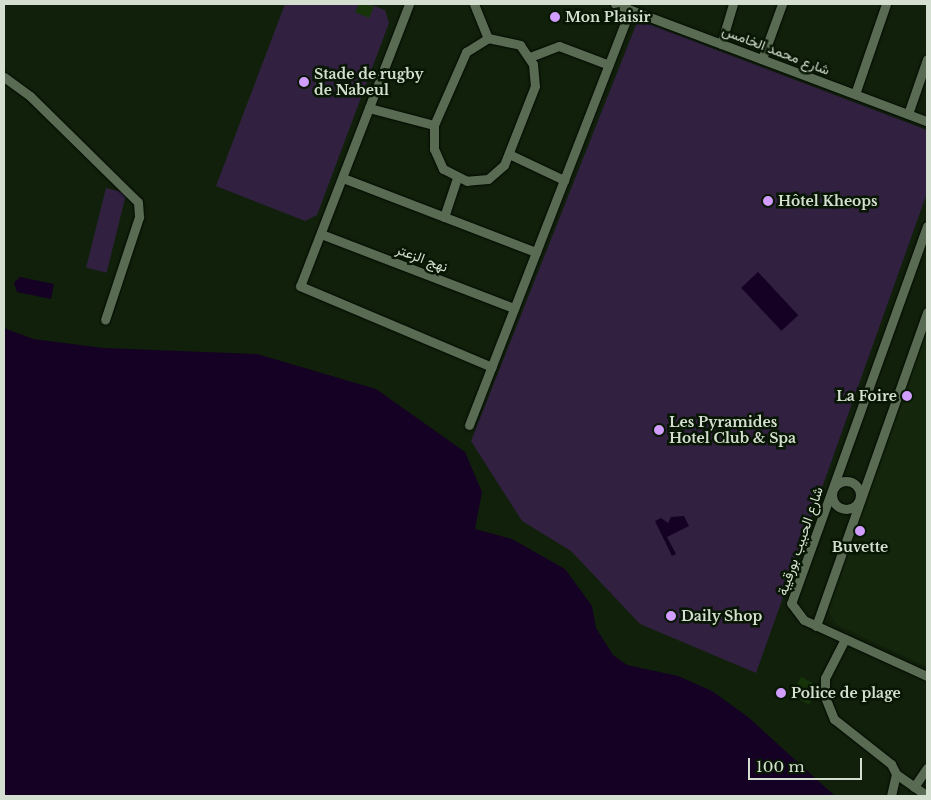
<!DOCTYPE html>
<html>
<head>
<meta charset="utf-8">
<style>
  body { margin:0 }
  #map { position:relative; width:931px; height:800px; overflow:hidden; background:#11200b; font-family:"Libre Baskerville",Vazirmatn,serif }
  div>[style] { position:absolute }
  .built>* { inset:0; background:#14270c }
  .green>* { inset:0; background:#312040; transform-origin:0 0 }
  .water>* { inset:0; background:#140123; transform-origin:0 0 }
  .building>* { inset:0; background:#17330a; transform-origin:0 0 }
  .roads { filter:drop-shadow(0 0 1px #010900) drop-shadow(0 0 1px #010900) }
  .minor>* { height:9px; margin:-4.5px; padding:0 4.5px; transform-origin:4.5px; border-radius:4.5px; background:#596b53 }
  .minor>.ring { margin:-4.5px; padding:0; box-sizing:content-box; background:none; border:9px solid #596b53; border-radius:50% }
  .dots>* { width:14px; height:14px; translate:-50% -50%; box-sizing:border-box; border:2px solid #081604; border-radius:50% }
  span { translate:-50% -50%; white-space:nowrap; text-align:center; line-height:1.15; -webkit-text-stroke:5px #081604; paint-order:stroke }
  .poi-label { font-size:14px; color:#d5dfd1; font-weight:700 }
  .left { translate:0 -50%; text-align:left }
  .right { translate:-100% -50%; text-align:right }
  .street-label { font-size:14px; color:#d5dfd1 }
  .frame { position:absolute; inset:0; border:5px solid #d5dfd1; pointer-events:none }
  .scale { position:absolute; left:748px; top:758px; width:114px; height:22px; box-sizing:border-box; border:2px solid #d5dfd1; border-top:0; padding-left:6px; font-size:15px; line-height:18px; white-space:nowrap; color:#d5dfd1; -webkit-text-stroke:4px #081604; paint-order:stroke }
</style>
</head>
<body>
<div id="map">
  <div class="built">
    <div style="clip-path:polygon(927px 325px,927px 667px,837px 625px,827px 609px)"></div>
  </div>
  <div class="green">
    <div style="clip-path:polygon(285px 4px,369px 4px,385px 10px,389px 23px,317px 215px,305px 221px,216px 186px)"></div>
    <div style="clip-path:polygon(638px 20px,927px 130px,927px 193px,756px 673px,640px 624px,571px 551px,522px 521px,471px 441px)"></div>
    <div style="left:106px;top:188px;width:21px;height:82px;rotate:14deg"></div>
  </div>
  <div class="water">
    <div style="left:758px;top:272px;width:59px;height:23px;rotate:47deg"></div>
    <div style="clip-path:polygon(20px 277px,54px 284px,51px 299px,17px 292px,14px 283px)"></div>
    <div style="clip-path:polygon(4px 328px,33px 339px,103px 348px,257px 354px,376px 389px,465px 452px,482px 492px,475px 529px,512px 539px,565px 569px,592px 606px,596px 628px,613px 655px,627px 665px,678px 676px,712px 691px,748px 717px,835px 796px,4px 796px)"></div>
    <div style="clip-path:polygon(684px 516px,689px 526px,667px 537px,676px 554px,672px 556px,655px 521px,661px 518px,668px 523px,671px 517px)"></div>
  </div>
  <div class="building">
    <div style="clip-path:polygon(359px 4px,374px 6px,369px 18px,355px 12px)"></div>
    <div style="left:801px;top:677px;width:20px;height:21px;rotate:27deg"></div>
  </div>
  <div class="roads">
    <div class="minor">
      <div style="left:409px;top:4px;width:302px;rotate:111.1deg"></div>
      <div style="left:300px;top:286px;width:208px;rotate:22.9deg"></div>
      <div style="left:474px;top:4px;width:37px;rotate:68deg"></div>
      <div style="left:615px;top:4px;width:333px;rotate:20.6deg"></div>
      <div style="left:488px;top:38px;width:33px;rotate:12deg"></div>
      <div style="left:520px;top:45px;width:23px;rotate:56deg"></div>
      <div style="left:533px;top:64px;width:22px;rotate:85deg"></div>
      <div style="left:535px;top:86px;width:85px;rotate:111.4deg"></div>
      <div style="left:504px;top:165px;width:21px;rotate:139deg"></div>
      <div style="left:488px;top:179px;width:21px;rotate:175deg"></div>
      <div style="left:467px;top:181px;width:27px;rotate:-153deg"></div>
      <div style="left:443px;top:169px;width:22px;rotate:-114deg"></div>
      <div style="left:434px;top:149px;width:24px;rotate:-90deg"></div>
      <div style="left:434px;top:125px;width:80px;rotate:-66.3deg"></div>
      <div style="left:466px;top:52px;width:26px;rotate:-32deg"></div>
      <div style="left:721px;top:44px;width:42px;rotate:-73.3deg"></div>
      <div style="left:530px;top:57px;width:31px;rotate:-21deg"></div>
      <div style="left:559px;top:46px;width:53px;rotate:20.8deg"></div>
      <div style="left:762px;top:59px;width:59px;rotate:-70deg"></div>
      <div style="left:4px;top:77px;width:32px;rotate:36deg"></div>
      <div style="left:30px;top:96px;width:151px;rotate:44.5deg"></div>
      <div style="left:138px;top:202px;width:15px;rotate:86deg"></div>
      <div style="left:139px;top:217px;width:108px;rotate:108.3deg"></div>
      <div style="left:855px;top:94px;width:95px;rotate:-71deg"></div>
      <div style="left:369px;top:108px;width:67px;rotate:14.7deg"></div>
      <div style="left:908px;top:114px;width:58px;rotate:-70.9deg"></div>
      <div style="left:511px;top:155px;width:59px;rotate:25.3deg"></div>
      <div style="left:343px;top:178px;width:207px;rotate:21deg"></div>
      <div style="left:444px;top:217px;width:41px;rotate:-71.6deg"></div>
      <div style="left:927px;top:226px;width:401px;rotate:109.8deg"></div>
      <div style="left:791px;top:603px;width:21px;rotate:53deg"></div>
      <div style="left:804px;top:620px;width:135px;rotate:24.5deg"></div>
      <div style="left:321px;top:234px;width:207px;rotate:21deg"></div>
      <div style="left:469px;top:425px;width:445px;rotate:-68.8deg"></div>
      <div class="ring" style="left:832px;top:481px;width:19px;height:19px"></div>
      <div style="left:816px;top:626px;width:333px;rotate:-70.5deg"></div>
      <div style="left:845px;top:639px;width:44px;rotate:117.1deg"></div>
      <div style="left:825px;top:678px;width:19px;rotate:90deg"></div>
      <div style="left:825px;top:697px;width:24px;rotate:68deg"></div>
      <div style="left:834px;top:719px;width:73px;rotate:38.3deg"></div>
      <div style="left:891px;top:764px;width:11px;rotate:63deg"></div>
      <div style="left:896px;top:774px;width:23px;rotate:103deg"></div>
      <div style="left:896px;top:774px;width:38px;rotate:35deg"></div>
      <div style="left:914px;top:787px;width:23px;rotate:-56deg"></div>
    </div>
  </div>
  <div class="dots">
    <div style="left:555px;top:17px;background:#d19dfe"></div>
    <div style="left:304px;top:82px;background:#d19dfe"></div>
    <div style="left:768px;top:201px;background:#d19dfe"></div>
    <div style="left:907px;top:396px;background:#d19dfe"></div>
    <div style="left:659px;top:430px;background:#d19dfe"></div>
    <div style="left:860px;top:531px;background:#d19dfe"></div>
    <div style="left:671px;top:616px;background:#d19dfe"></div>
    <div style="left:781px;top:693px;background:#d19dfe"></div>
  </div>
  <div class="poi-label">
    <span class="left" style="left:565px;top:17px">Mon Plaisir</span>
    <span class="left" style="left:314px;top:82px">Stade de rugby<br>de Nabeul</span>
    <span class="left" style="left:778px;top:201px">Hôtel Kheops</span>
    <span class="right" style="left:897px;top:396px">La Foire</span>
    <span class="left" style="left:669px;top:430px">Les Pyramides<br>Hotel Club &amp; Spa</span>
    <span style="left:860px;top:547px">Buvette</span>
    <span class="left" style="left:681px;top:616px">Daily Shop</span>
    <span class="left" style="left:791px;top:693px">Police de plage</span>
  </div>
  <div class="street-label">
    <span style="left:776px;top:50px;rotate:21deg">شارع محمد الخامس</span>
    <span style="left:422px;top:258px;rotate:21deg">نهج الزعتر</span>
    <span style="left:800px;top:541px;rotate:-71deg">شارع الحبيب بورقيبة</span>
  </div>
  <div class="frame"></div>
  <div class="scale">100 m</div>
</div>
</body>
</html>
